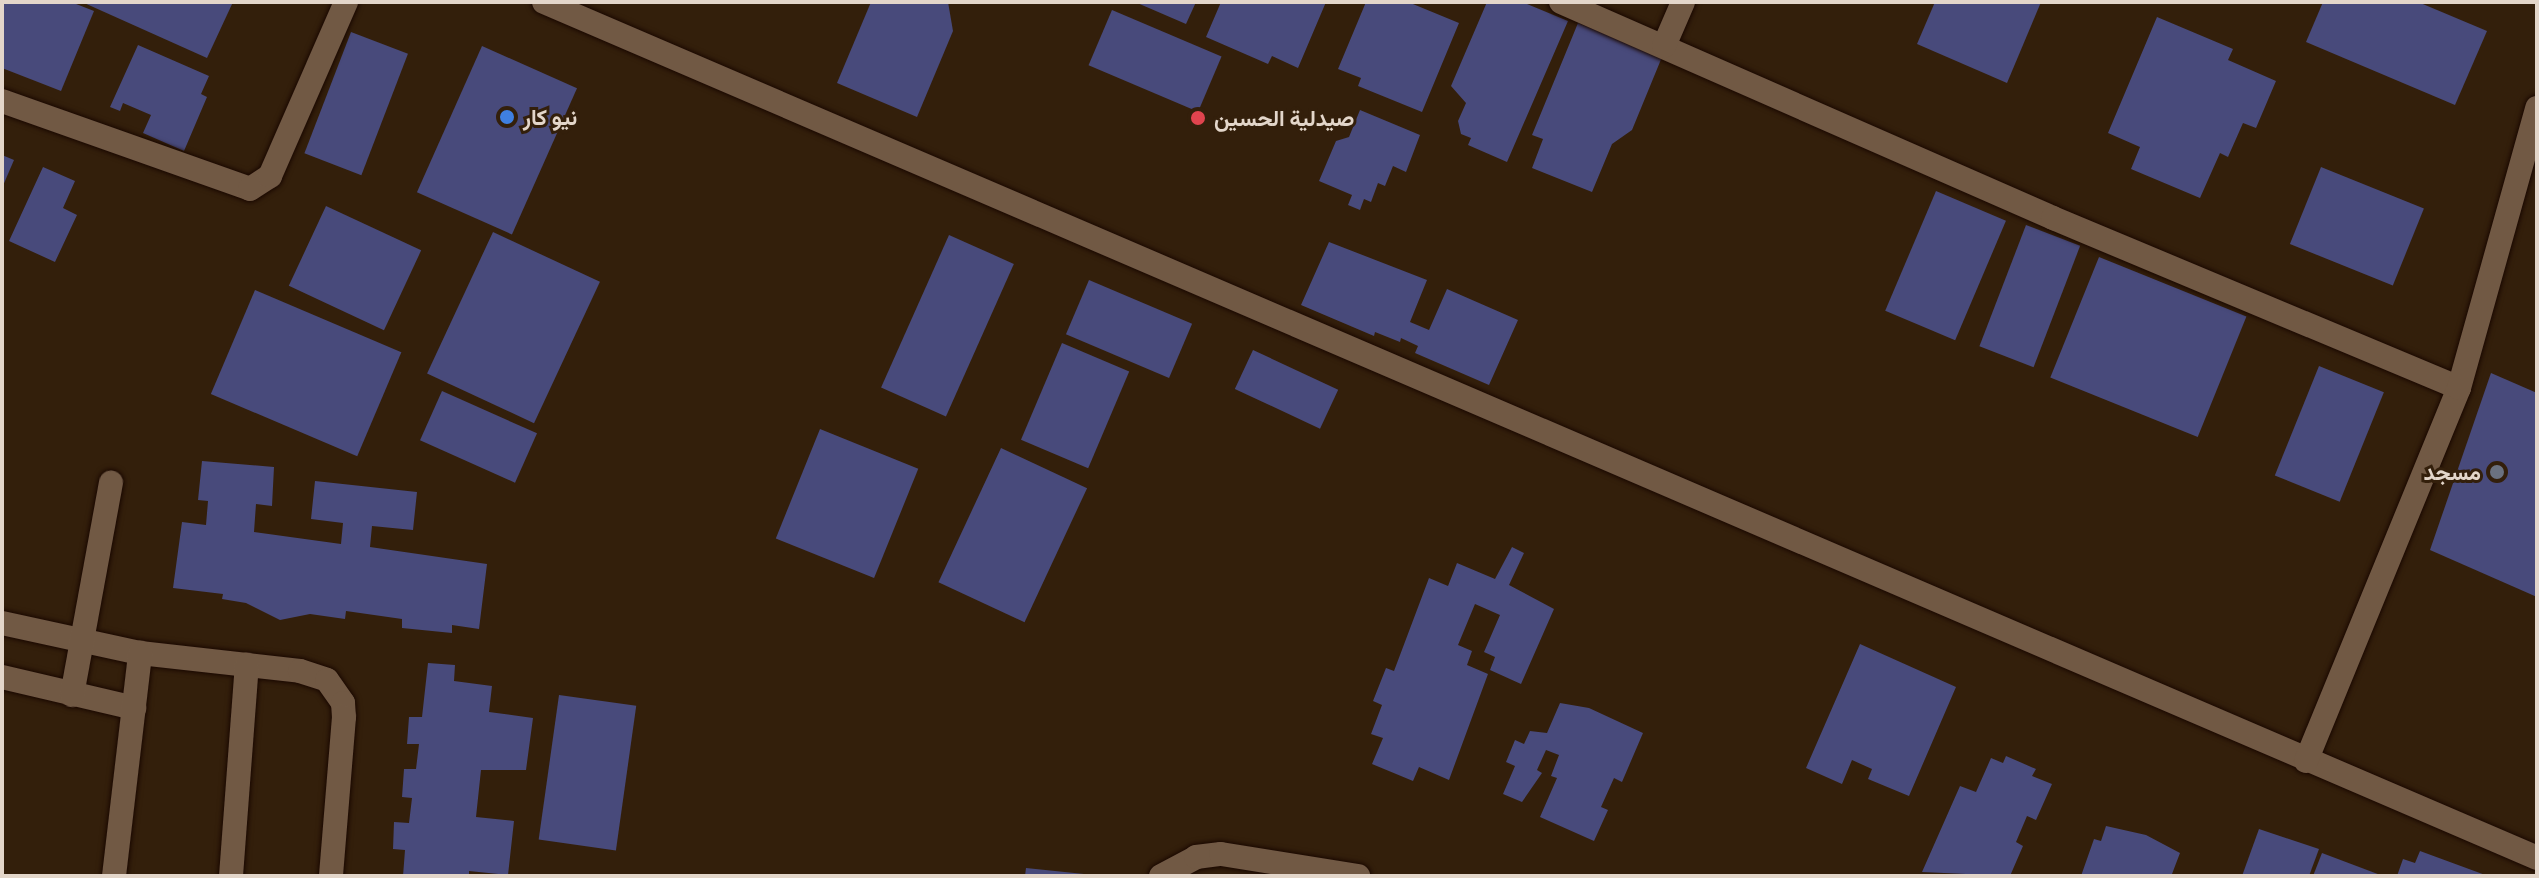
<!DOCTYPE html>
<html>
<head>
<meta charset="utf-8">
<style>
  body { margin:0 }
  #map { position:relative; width:2539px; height:878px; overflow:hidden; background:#331f0b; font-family:"Exo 2",Vazirmatn,sans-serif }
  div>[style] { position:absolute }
  .building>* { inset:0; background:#484a7b; transform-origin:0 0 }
  .roads { filter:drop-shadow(0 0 2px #1a0800) drop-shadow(0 0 2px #1a0800) }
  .minor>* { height:24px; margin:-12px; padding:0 12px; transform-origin:12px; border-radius:12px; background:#715944 }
  .dots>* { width:22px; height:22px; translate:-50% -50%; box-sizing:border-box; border:4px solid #331f0b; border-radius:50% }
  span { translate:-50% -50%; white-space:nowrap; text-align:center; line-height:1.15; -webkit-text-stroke:6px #331f0b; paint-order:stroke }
  .poi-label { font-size:22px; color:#e3d6ca; font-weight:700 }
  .left { translate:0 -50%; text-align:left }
  .right { translate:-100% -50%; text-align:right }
  .frame { position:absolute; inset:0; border:4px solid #e3d6ca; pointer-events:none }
</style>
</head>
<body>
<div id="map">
  <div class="building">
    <div style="clip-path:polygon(2px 2px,71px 2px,94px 11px,61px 91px,2px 68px)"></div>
    <div style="clip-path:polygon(82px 2px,233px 2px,207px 58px)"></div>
    <div style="clip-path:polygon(871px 2px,948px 2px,953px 31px,917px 117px,837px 83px)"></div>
    <div style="clip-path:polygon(1135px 2px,1196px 2px,1186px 24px)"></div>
    <div style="clip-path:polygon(1221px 2px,1326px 2px,1298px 68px,1272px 56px,1268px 64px,1206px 37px)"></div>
    <div style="clip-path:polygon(1366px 2px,1408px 2px,1459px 23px,1422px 112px,1358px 86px,1361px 78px,1338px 69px)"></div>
    <div style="clip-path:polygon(1487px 2px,1522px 2px,1568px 21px,1507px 162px,1468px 145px,1471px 138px,1461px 134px,1458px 121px,1466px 103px,1451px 86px)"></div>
    <div style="clip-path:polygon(1935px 2px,2041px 2px,2007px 83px,1917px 44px)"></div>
    <div style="clip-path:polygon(2323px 2px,2418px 2px,2487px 31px,2455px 105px,2306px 42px)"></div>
    <div style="left:1112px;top:10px;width:119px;height:60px;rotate:23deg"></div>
    <div style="clip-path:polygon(2157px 17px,2233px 49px,2228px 60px,2276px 81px,2256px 128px,2243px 123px,2228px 157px,2220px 153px,2200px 198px,2131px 169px,2140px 147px,2108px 133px)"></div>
    <div style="clip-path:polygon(1578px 23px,1662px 57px,1632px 130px,1612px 144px,1592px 192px,1532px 168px,1543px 139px,1532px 135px)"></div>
    <div style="left:351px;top:32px;width:61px;height:130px;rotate:21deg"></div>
    <div style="clip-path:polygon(138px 45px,209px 76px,201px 94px,207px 97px,184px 151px,143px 133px,151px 115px,123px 103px,120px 111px,110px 107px)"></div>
    <div style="left:482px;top:46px;width:104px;height:160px;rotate:24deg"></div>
    <div style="clip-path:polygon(1360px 110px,1420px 135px,1406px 172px,1393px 166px,1385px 186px,1378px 183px,1371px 202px,1364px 199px,1360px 210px,1348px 205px,1352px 195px,1319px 181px,1336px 141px,1349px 137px)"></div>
    <div style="clip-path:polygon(2px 155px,14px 160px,2px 188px)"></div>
    <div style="clip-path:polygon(43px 167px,75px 181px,63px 208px,77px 215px,55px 262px,9px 241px)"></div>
    <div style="left:2321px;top:167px;width:111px;height:83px;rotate:22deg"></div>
    <div style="left:1936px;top:191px;width:76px;height:130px;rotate:23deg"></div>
    <div style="left:326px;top:206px;width:105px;height:88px;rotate:25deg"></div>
    <div style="left:2026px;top:225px;width:58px;height:130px;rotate:21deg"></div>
    <div style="left:493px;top:232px;width:118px;height:156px;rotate:25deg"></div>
    <div style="left:949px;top:235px;width:71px;height:167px;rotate:24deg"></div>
    <div style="clip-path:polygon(1329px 242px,1427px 280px,1410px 322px,1429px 330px,1447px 289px,1518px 320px,1489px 385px,1415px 353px,1418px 346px,1401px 338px,1400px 342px,1375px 332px,1374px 336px,1301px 305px)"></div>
    <div style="left:2099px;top:257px;width:159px;height:130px;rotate:22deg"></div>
    <div style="left:1089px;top:280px;width:112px;height:59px;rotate:23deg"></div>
    <div style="left:255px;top:290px;width:159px;height:113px;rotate:23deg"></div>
    <div style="left:1062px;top:343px;width:73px;height:105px;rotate:23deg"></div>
    <div style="left:1253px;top:350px;width:94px;height:43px;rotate:25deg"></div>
    <div style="left:2319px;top:366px;width:70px;height:118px;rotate:22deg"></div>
    <div style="clip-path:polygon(2491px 373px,2537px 393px,2537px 597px,2430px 550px)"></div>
    <div style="left:442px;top:391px;width:104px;height:54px;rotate:24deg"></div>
    <div style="left:820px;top:429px;width:106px;height:118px;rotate:22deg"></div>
    <div style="left:1001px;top:448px;width:95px;height:148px;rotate:25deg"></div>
    <div style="clip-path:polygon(202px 461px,274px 467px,272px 506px,256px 504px,254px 532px,341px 544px,343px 523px,311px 519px,315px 481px,417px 492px,413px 530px,372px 526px,370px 547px,487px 564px,479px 629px,452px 625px,452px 633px,402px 628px,402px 619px,346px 611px,345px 619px,310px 614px,280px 620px,246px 603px,222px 599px,223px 594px,173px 588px,182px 522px,206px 525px,208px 501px,198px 500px)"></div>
    <div style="clip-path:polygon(1512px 547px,1524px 553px,1509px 585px,1554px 609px,1521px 684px,1490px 670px,1495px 657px,1484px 652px,1500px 615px,1475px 604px,1458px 645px,1472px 651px,1467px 665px,1488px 674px,1449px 780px,1419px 767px,1413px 781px,1372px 764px,1383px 738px,1371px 734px,1382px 705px,1373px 701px,1386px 668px,1394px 671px,1429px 578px,1448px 586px,1457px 563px,1495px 579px)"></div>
    <div style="clip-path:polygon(1860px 644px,1956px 687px,1909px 796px,1868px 779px,1872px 769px,1852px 760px,1842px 784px,1806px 768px)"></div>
    <div style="clip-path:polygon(428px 663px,455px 665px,454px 681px,492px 686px,489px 712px,533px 718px,526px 770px,481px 770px,476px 817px,514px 821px,508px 875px,469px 871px,469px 876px,403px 876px,405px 850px,393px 849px,394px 822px,409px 823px,412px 798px,402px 797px,404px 769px,416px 769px,419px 744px,407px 744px,409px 717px,422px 717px)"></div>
    <div style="left:559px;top:695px;width:78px;height:146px;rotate:8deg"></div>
    <div style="clip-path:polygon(1560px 703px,1589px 708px,1643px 733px,1622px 782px,1614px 778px,1601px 807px,1608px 810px,1594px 841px,1540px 817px,1557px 778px,1551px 776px,1559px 755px,1546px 750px,1537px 770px,1542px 773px,1522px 802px,1503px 794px,1515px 766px,1506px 762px,1515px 740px,1524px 744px,1530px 731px,1547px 733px)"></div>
    <div style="clip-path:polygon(2006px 756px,2036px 769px,2032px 776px,2052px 784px,2036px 820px,2027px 816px,2016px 842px,2023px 846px,2010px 876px,1922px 872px,1960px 786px,1976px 792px,1991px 758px,2003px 763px)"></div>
    <div style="clip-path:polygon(2106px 826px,2146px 835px,2180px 853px,2172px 874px,2178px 876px,2081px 876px,2094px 839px,2101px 841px)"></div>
    <div style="clip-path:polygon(2259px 829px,2319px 849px,2309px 876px,2242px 876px)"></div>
    <div style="clip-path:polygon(2420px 851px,2488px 876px,2397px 876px,2403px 859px,2415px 863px)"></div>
    <div style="clip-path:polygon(2322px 853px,2383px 876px,2313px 876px)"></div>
    <div style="clip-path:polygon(1026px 868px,1084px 874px,1083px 876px,1025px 876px)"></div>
  </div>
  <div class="roads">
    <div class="minor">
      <div style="left:544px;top:2px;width:2169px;rotate:23.24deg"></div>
      <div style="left:1561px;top:2px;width:537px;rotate:23.7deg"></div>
      <div style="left:2053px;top:218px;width:440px;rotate:22.7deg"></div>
      <div style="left:1664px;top:46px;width:48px;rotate:-66.6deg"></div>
      <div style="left:2px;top:101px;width:263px;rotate:19.5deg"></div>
      <div style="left:250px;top:189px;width:24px;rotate:-33deg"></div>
      <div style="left:270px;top:176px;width:190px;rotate:-66.4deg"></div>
      <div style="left:2px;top:623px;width:141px;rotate:12.3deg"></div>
      <div style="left:140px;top:653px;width:161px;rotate:6.4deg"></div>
      <div style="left:300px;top:671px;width:28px;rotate:18deg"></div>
      <div style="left:327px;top:680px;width:28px;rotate:55deg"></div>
      <div style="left:343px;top:703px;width:14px;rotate:86deg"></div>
      <div style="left:344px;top:717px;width:160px;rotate:94.7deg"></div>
      <div style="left:2px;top:677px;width:136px;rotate:13.2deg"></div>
      <div style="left:72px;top:695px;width:216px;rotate:-79.6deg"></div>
      <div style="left:2306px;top:761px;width:403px;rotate:-67.7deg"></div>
      <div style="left:2459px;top:388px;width:291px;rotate:-74.4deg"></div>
      <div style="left:114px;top:876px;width:225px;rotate:-83.3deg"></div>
      <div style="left:231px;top:876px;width:212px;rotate:-85.7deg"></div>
      <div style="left:1161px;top:876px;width:40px;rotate:-28deg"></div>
      <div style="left:1196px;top:857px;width:25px;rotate:-7deg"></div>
      <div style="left:1221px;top:854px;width:139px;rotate:9.1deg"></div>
    </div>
  </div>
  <div class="dots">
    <div style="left:507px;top:117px;background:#3f7fe0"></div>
    <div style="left:1198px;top:118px;background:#e0444e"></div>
    <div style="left:2497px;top:472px;background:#6b7280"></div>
  </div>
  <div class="poi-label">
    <span class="left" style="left:523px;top:117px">نيو كار</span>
    <span class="left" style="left:1214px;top:118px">صيدلية الحسين</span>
    <span class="right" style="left:2481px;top:472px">مسجد</span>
  </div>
  <div class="frame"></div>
</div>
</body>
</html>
